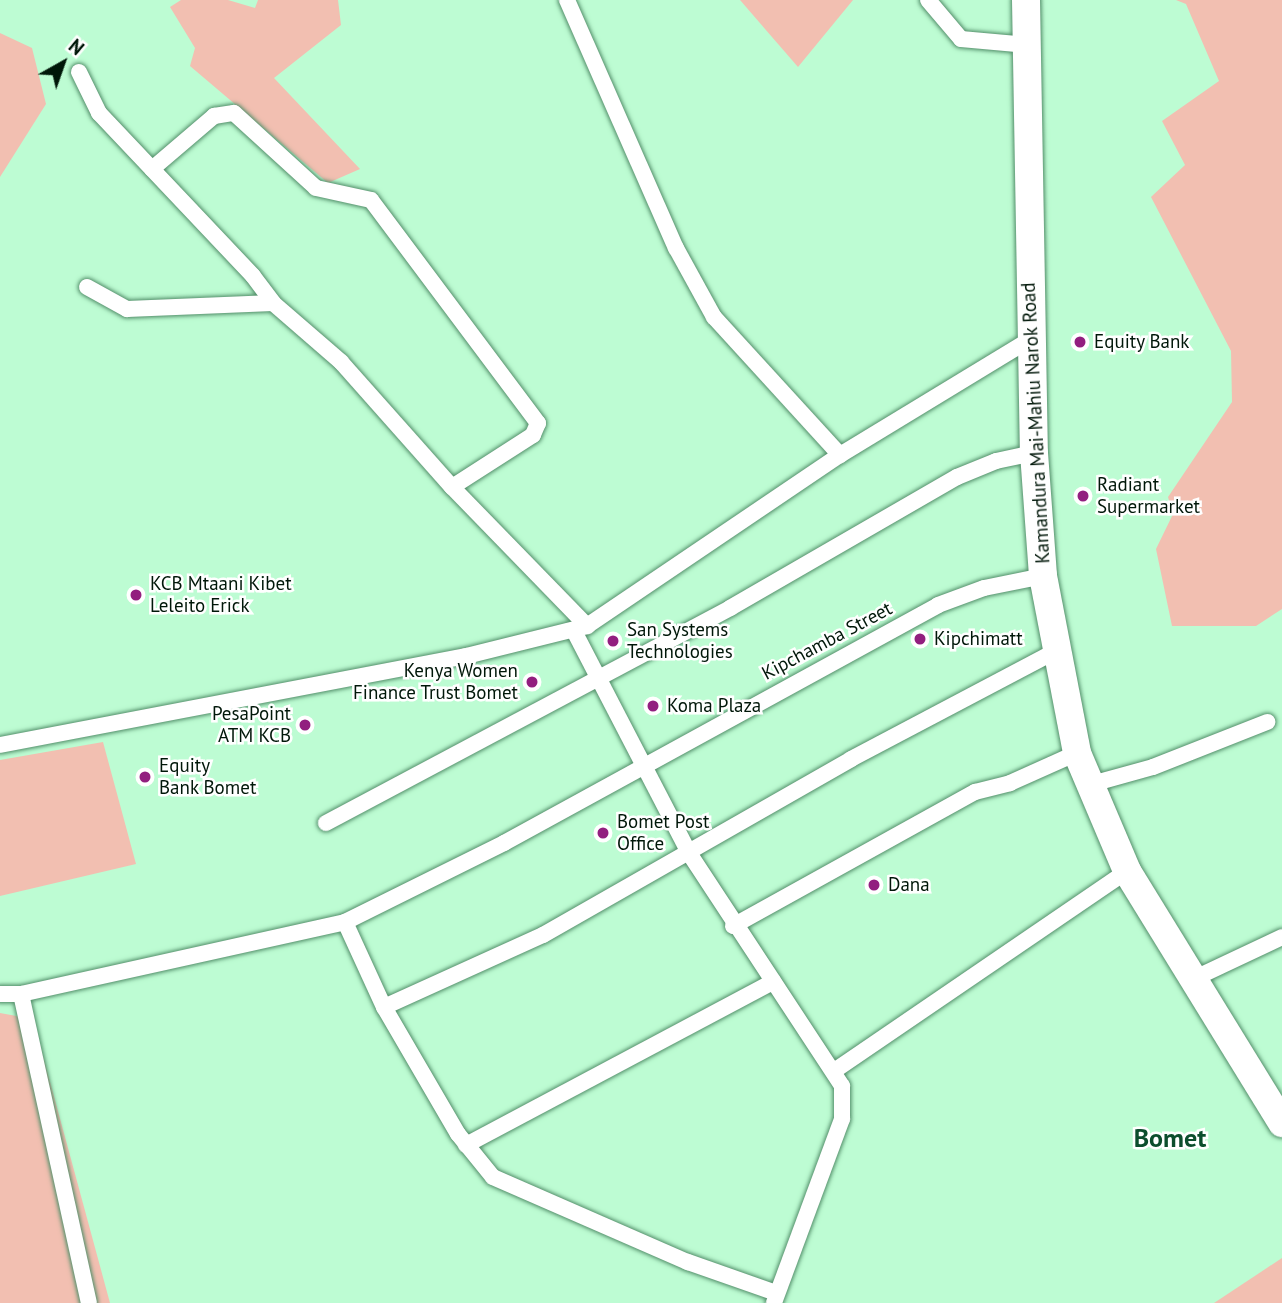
<!DOCTYPE html>
<html>
<head>
<meta charset="utf-8">
<style>
  body { margin:0 }
  #map { position:relative; width:1282px; height:1303px; overflow:hidden; background:#bdfcd3; font-family:"PT Sans",sans-serif }
  div>[style] { position:absolute }
  .green>* { inset:0; background:#f2bfb1 }
  .roads { filter:drop-shadow(0 0 2px #538f6a) drop-shadow(0 0 2px #538f6a) }
  .minor>* { height:16px; margin:-8px; padding:0 8px; transform-origin:8px; border-radius:8px; background:#fff }
  .trunk>* { height:28px; margin:-14px; padding:0 14px; transform-origin:14px; border-radius:14px; background:#fff }
  .dots>* { width:19px; height:19px; translate:-50% -50%; box-sizing:border-box; border:4px solid #fff; border-radius:50% }
  span { translate:-50% -50%; white-space:nowrap; text-align:center; line-height:1.15; -webkit-text-stroke:5px #fff; paint-order:stroke }
  .poi-label { font-size:19px; color:#001709 }
  .left { translate:0 -50%; text-align:left }
  .right { translate:-100% -50%; text-align:right }
  .street-label { font-size:19px; color:#001709 }
  .district-label { font-size:26px; color:#0c4e2d; font-weight:700 }
  .north { position:absolute; left:28px; top:28px; width:70px; height:70px; -webkit-text-stroke:5px #fff; paint-order:stroke; rotate:40deg; font-size:19px; font-weight:700; line-height:28px; text-align:center; color:#001709 }
  .north::after { content:''; display:block; margin:auto; width:24px; height:32px; background:#001709; clip-path:polygon(50% 0,100% 100%,50% 72%,0 100%) }
</style>
</head>
<body>
<div id="map">
  <div class="green">
    <div style="clip-path:polygon(181px 0,228px 0,255px 8px,258px 0,338px 0,341px 25px,274px 78px,360px 169px,328px 183px,190px 66px,195px 48px,170px 7px)"></div>
    <div style="clip-path:polygon(740px 0,853px 0,798px 67px)"></div>
    <div style="clip-path:polygon(1176px 0,1282px 0,1282px 609px,1256px 626px,1172px 626px,1156px 549px,1173px 514px,1168px 497px,1232px 402px,1231px 351px,1151px 197px,1185px 165px,1162px 121px,1219px 81px,1186px 4px)"></div>
    <div style="clip-path:polygon(0 33px,32px 48px,46px 104px,0 177px)"></div>
    <div style="clip-path:polygon(103px 742px,136px 864px,0 896px,0 760px)"></div>
    <div style="clip-path:polygon(0 1013px,33px 1019px,110px 1303px,0 1303px)"></div>
    <div style="clip-path:polygon(1282px 1258px,1282px 1303px,1214px 1303px)"></div>
  </div>
  <div class="roads">
    <div class="minor">
      <div style="left:567px;top:0;width:271px;rotate:66.3deg"></div>
      <div style="left:676px;top:248px;width:79px;rotate:61.2deg"></div>
      <div style="left:714px;top:317px;width:187px;rotate:47.6deg"></div>
      <div style="left:928px;top:0;width:51px;rotate:49.8deg"></div>
      <div style="left:961px;top:39px;width:67px;rotate:5.1deg"></div>
      <div style="left:79px;top:72px;width:46px;rotate:64deg"></div>
      <div style="left:99px;top:113px;width:224px;rotate:46.6deg"></div>
      <div style="left:253px;top:276px;width:34px;rotate:53deg"></div>
      <div style="left:152px;top:169px;width:82px;rotate:-40.5deg"></div>
      <div style="left:214px;top:116px;width:20px;rotate:-9deg"></div>
      <div style="left:234px;top:113px;width:111px;rotate:42.4deg"></div>
      <div style="left:316px;top:188px;width:56px;rotate:12.3deg"></div>
      <div style="left:371px;top:200px;width:279px;rotate:53.2deg"></div>
      <div style="left:538px;top:423px;width:13px;rotate:113deg"></div>
      <div style="left:533px;top:435px;width:96px;rotate:147.3deg"></div>
      <div style="left:87px;top:287px;width:46px;rotate:28.8deg"></div>
      <div style="left:127px;top:309px;width:146px;rotate:-2.4deg"></div>
      <div style="left:273px;top:303px;width:90px;rotate:40.9deg"></div>
      <div style="left:341px;top:362px;width:167px;rotate:48.4deg"></div>
      <div style="left:452px;top:487px;width:194px;rotate:45.8deg"></div>
      <div style="left:574px;top:631px;width:250px;rotate:62.6deg"></div>
      <div style="left:689px;top:853px;width:279px;rotate:56.7deg"></div>
      <div style="left:842px;top:1086px;width:33px;rotate:90deg"></div>
      <div style="left:842px;top:1119px;width:196px;rotate:110.3deg"></div>
      <div style="left:0;top:745px;width:474px;rotate:-10.8deg"></div>
      <div style="left:466px;top:656px;width:125px;rotate:-13.9deg"></div>
      <div style="left:587px;top:626px;width:305px;rotate:-34.1deg"></div>
      <div style="left:840px;top:455px;width:223px;rotate:-31.3deg"></div>
      <div style="left:1088px;top:785px;width:67px;rotate:-15.5deg"></div>
      <div style="left:1153px;top:767px;width:123px;rotate:-21.5deg"></div>
      <div style="left:326px;top:823px;width:458px;rotate:-28deg"></div>
      <div style="left:730px;top:608px;width:262px;rotate:-30deg"></div>
      <div style="left:957px;top:477px;width:42px;rotate:-22.3deg"></div>
      <div style="left:996px;top:461px;width:39px;rotate:-12deg"></div>
      <div style="left:345px;top:922px;width:94px;rotate:65.4deg"></div>
      <div style="left:384px;top:1007px;width:147px;rotate:59.8deg"></div>
      <div style="left:458px;top:1134px;width:55px;rotate:50.9deg"></div>
      <div style="left:493px;top:1177px;width:213px;rotate:23.6deg"></div>
      <div style="left:688px;top:1262px;width:93px;rotate:19.4deg"></div>
      <div style="left:733px;top:926px;width:277px;rotate:-29deg"></div>
      <div style="left:975px;top:792px;width:36px;rotate:-14deg"></div>
      <div style="left:1010px;top:783px;width:73px;rotate:-24.1deg"></div>
      <div style="left:1195px;top:978px;width:96px;rotate:-25.2deg"></div>
      <div style="left:0;top:994px;width:21px"></div>
      <div style="left:21px;top:994px;width:332px;rotate:-12.5deg"></div>
      <div style="left:345px;top:922px;width:178px;rotate:-26.4deg"></div>
      <div style="left:504px;top:843px;width:495px;rotate:-28.7deg"></div>
      <div style="left:938px;top:605px;width:49px;rotate:-20.3deg"></div>
      <div style="left:984px;top:588px;width:60px;rotate:-11.5deg"></div>
      <div style="left:21px;top:994px;width:316px;rotate:77.6deg"></div>
      <div style="left:384px;top:1007px;width:175px;rotate:-24.4deg"></div>
      <div style="left:543px;top:935px;width:355px;rotate:-29.7deg"></div>
      <div style="left:851px;top:759px;width:234px;rotate:-27.8deg"></div>
      <div style="left:834px;top:1071px;width:355px;rotate:-34.3deg"></div>
      <div style="left:466px;top:1145px;width:348px;rotate:-28deg"></div>
    </div>
    <div class="trunk">
      <div style="left:1026px;top:0;width:453px;rotate:89deg"></div>
      <div style="left:1034px;top:453px;width:123px;rotate:85.8deg"></div>
      <div style="left:1043px;top:576px;width:180px;rotate:79.1deg"></div>
      <div style="left:1077px;top:753px;width:128px;rotate:67deg"></div>
      <div style="left:1127px;top:871px;width:296px;rotate:58.4deg"></div>
    </div>
  </div>
  <div class="dots">
    <div style="left:1080px;top:342px;background:#921f7f"></div>
    <div style="left:1083px;top:496px;background:#921f7f"></div>
    <div style="left:136px;top:595px;background:#921f7f"></div>
    <div style="left:920px;top:639px;background:#921f7f"></div>
    <div style="left:613px;top:641px;background:#921f7f"></div>
    <div style="left:532px;top:682px;background:#921f7f"></div>
    <div style="left:653px;top:706px;background:#921f7f"></div>
    <div style="left:305px;top:725px;background:#921f7f"></div>
    <div style="left:145px;top:777px;background:#921f7f"></div>
    <div style="left:603px;top:833px;background:#921f7f"></div>
    <div style="left:874px;top:885px;background:#921f7f"></div>
  </div>
  <div class="poi-label">
    <span class="left" style="left:1094px;top:342px">Equity Bank</span>
    <span class="left" style="left:1097px;top:496px">Radiant<br>Supermarket</span>
    <span class="left" style="left:150px;top:595px">KCB Mtaani Kibet<br>Leleito Erick</span>
    <span class="left" style="left:627px;top:641px">San Systems<br>Technologies</span>
    <span class="left" style="left:934px;top:639px">Kipchimatt</span>
    <span class="right" style="left:518px;top:682px">Kenya Women<br>Finance Trust Bomet</span>
    <span class="left" style="left:667px;top:706px">Koma Plaza</span>
    <span class="right" style="left:291px;top:725px">PesaPoint<br>ATM KCB</span>
    <span class="left" style="left:159px;top:777px">Equity<br>Bank Bomet</span>
    <span class="left" style="left:617px;top:833px">Bomet Post<br>Office</span>
    <span class="left" style="left:888px;top:885px">Dana</span>
  </div>
  <div class="street-label">
    <span style="left:1036px;top:423px;rotate:-93deg">Kamandura Mai-Mahiu Narok Road</span>
    <span style="left:827px;top:641px;rotate:-28deg">Kipchamba Street</span>
  </div>
  <div class="district-label">
    <span style="left:1170px;top:1138px">Bomet</span>
  </div>
  <div class="north">N</div>
</div>
</body>
</html>
